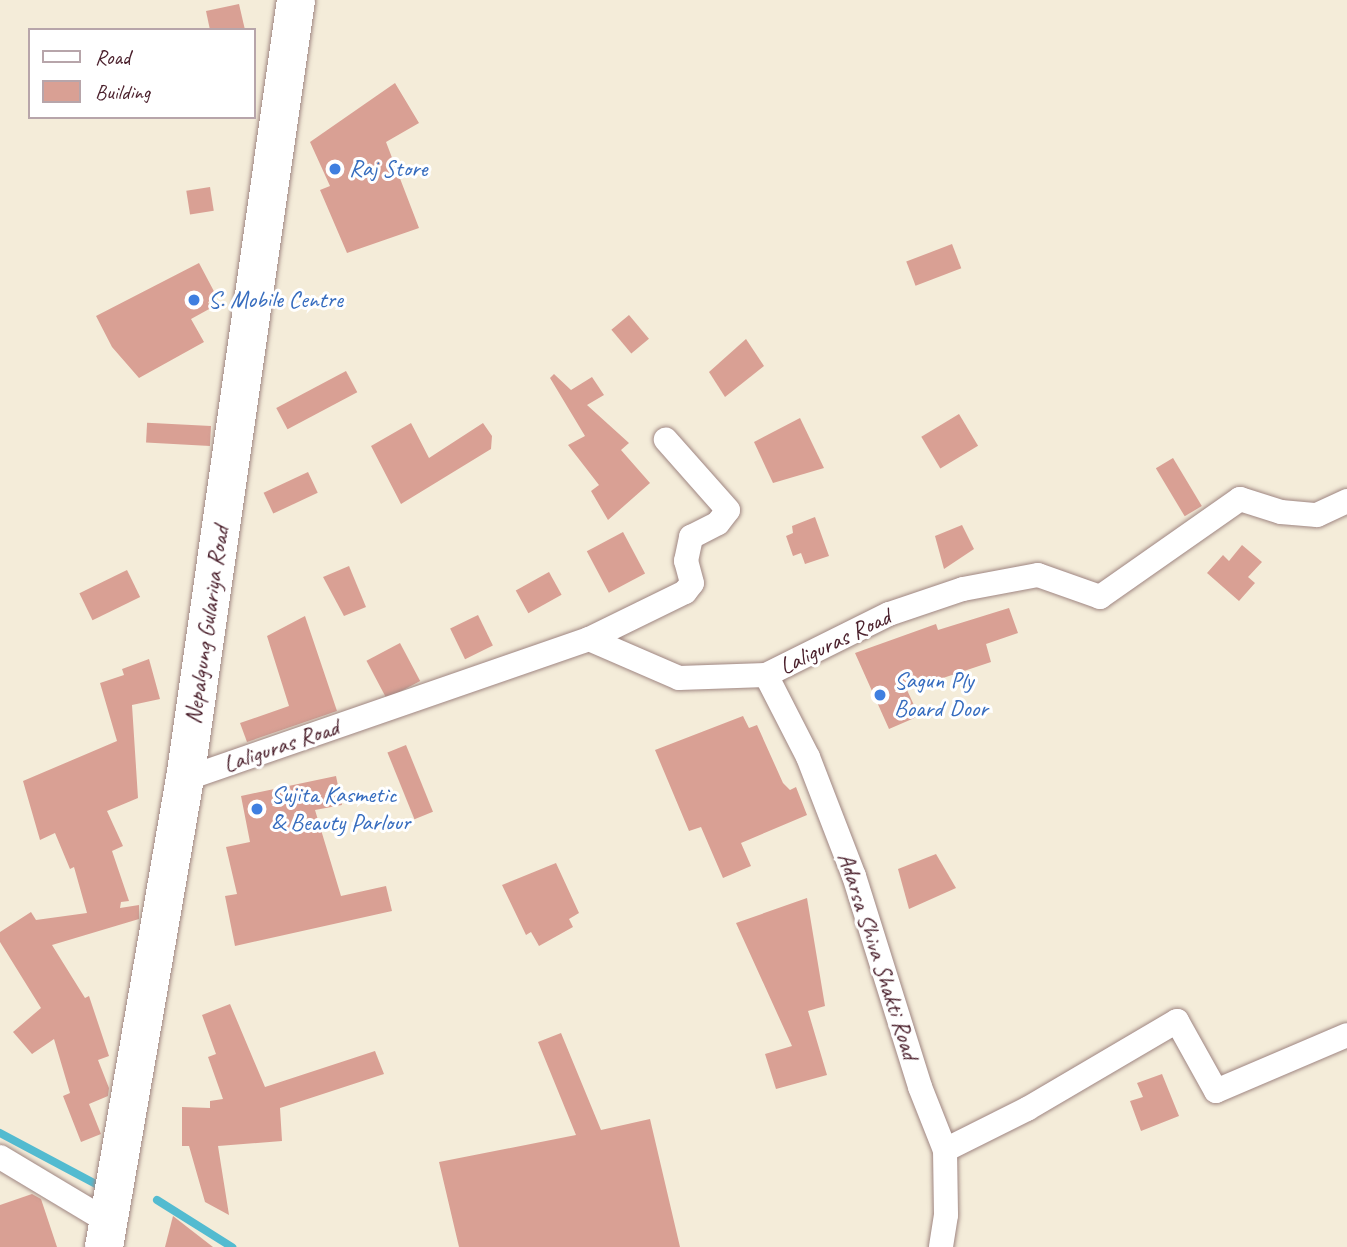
<!DOCTYPE html>
<html>
<head>
<meta charset="utf-8">
<style>
  body { margin:0 }
  #map { position:relative; width:1347px; height:1247px; overflow:hidden; background:#f4ecd9; font-family:Caveat,sans-serif }
  div>[style] { position:absolute }
  .stream>* { height:8px; margin:-4px; padding:0 4px; transform-origin:4px; border-radius:4px; background:#53bbd0 }
  .building>* { inset:0; background:#d9a094; transform-origin:0 0 }
  .roads { filter:drop-shadow(0 0 2px #9f8682) drop-shadow(0 0 2px #9f8682) }
  .minor>* { height:24px; margin:-12px; padding:0 12px; transform-origin:12px; border-radius:12px; background:#fff }
  .primary>* { height:38px; margin:-19px; padding:0 19px; transform-origin:19px; border-radius:19px; background:#fff }
  .dots>* { width:19px; height:19px; translate:-50% -50%; box-sizing:border-box; border:4px solid #fff; border-radius:50% }
  span { translate:-50% -50%; white-space:nowrap; text-align:center; line-height:1.15; -webkit-text-stroke:6px #fff; paint-order:stroke }
  .shop-label { font-size:24px; color:#366cbe }
  .left { translate:0 -50%; text-align:left }
  .street-label { font-size:24px; color:#4a1f2b }
  .legend { position:absolute; left:28px; top:28px; width:228px; height:91px; box-sizing:border-box; background:#fff; border:2px solid #b7a5aa; margin:0; padding:9px 12px; list-style:none; font-size:21px; color:#4a1f2b }
  .legend li { display:flex; align-items:center; gap:14px; height:35px }
  .legend b { width:35px; border:2px solid #b7a5aa }
</style>
</head>
<body>
<div id="map">
  <div class="stream">
    <div style="left:0;top:1133px;width:109px;rotate:28deg"></div>
    <div style="left:157px;top:1200px;width:89px;rotate:32.1deg"></div>
  </div>
  <div class="building">
    <div style="clip-path:polygon(239px 4px,245px 30px,210px 30px,206px 11px)"></div>
    <div style="clip-path:polygon(395px 83px,419px 123px,386px 142px,419px 228px,347px 253px,320px 190px,330px 186px,310px 142px)"></div>
    <div style="left:210px;top:187px;width:24px;height:24px;rotate:81deg"></div>
    <div style="left:952px;top:244px;width:26px;height:49px;rotate:69deg"></div>
    <div style="clip-path:polygon(199px 263px,217px 297px,208px 302px,211px 308px,191px 319px,204px 342px,139px 378px,112px 347px,96px 316px)"></div>
    <div style="left:629px;top:315px;width:31px;height:23px;rotate:50deg"></div>
    <div style="clip-path:polygon(746px 339px,764px 366px,725px 397px,709px 372px)"></div>
    <div style="left:346px;top:371px;width:24px;height:79px;rotate:62deg"></div>
    <div style="clip-path:polygon(554px 374px,571px 390px,592px 377px,604px 395px,587px 405px,629px 443px,621px 450px,650px 483px,608px 520px,591px 491px,599px 485px,568px 445px,585px 436px,550px 378px)"></div>
    <div style="left:959px;top:414px;width:37px;height:44px;rotate:59deg"></div>
    <div style="clip-path:polygon(800px 418px,824px 468px,773px 483px,754px 442px)"></div>
    <div style="clip-path:polygon(411px 423px,429px 458px,483px 423px,492px 436px,491px 449px,401px 504px,371px 446px)"></div>
    <div style="left:211px;top:426px;width:20px;height:64px;rotate:93deg"></div>
    <div style="left:1173px;top:458px;width:56px;height:20px;rotate:59deg"></div>
    <div style="left:308px;top:472px;width:23px;height:49px;rotate:65deg"></div>
    <div style="clip-path:polygon(815px 517px,829px 556px,805px 564px,801px 553px,793px 556px,786px 536px,793px 533px,792px 526px)"></div>
    <div style="clip-path:polygon(962px 525px,974px 549px,944px 569px,935px 536px)"></div>
    <div style="left:623px;top:532px;width:47px;height:41px;rotate:62deg"></div>
    <div style="clip-path:polygon(1242px 545px,1262px 562px,1248px 577px,1255px 583px,1239px 601px,1207px 573px,1223px 555px,1229px 561px)"></div>
    <div style="clip-path:polygon(349px 566px,366px 607px,344px 616px,323px 577px)"></div>
    <div style="left:127px;top:570px;width:30px;height:53px;rotate:64deg"></div>
    <div style="left:549px;top:572px;width:26px;height:38px;rotate:61deg"></div>
    <div style="clip-path:polygon(1009px 608px,1018px 633px,986px 644px,991px 662px,907px 690px,919px 716px,889px 729px,855px 653px,936px 624px,938px 630px)"></div>
    <div style="left:478px;top:615px;width:34px;height:31px;rotate:64deg"></div>
    <div style="clip-path:polygon(305px 616px,337px 711px,247px 742px,240px 723px,289px 706px,267px 636px)"></div>
    <div style="left:400px;top:643px;width:43px;height:38px;rotate:62deg"></div>
    <div style="clip-path:polygon(149px 659px,160px 699px,132px 705px,138px 798px,107px 811px,123px 846px,112px 851px,129px 901px,121px 902px,120px 908px,139px 905px,139px 919px,52px 945px,85px 998px,89px 996px,109px 1056px,98px 1060px,109px 1088px,108px 1096px,89px 1104px,101px 1134px,81px 1142px,63px 1096px,70px 1093px,54px 1039px,32px 1054px,13px 1032px,41px 1008px,0 942px,0 932px,31px 912px,36px 920px,87px 913px,74px 867px,70px 869px,55px 833px,40px 840px,23px 781px,117px 741px,100px 683px,124px 675px,122px 669px)"></div>
    <div style="clip-path:polygon(743px 716px,749px 728px,757px 725px,783px 783px,790px 790px,796px 787px,807px 815px,741px 843px,751px 866px,723px 878px,701px 827px,689px 831px,655px 750px)"></div>
    <div style="left:406px;top:745px;width:72px;height:20px;rotate:68deg"></div>
    <div style="clip-path:polygon(336px 776px,342px 805px,315px 810px,341px 896px,386px 886px,392px 911px,235px 946px,225px 896px,237px 894px,226px 847px,250px 842px,241px 796px)"></div>
    <div style="clip-path:polygon(936px 854px,956px 888px,909px 909px,898px 869px)"></div>
    <div style="clip-path:polygon(556px 863px,579px 913px,569px 919px,573px 927px,539px 946px,531px 932px,526px 935px,502px 885px)"></div>
    <div style="clip-path:polygon(807px 898px,825px 1006px,808px 1011px,827px 1075px,776px 1089px,765px 1054px,792px 1046px,736px 923px)"></div>
    <div style="clip-path:polygon(230px 1004px,265px 1087px,375px 1051px,384px 1074px,280px 1108px,282px 1141px,218px 1146px,229px 1215px,205px 1202px,189px 1146px,182px 1146px,182px 1107px,210px 1108px,210px 1101px,223px 1099px,208px 1057px,216px 1054px,202px 1015px)"></div>
    <div style="clip-path:polygon(561px 1033px,601px 1130px,650px 1119px,680px 1247px,459px 1247px,439px 1162px,576px 1135px,538px 1042px)"></div>
    <div style="clip-path:polygon(1162px 1074px,1179px 1116px,1141px 1131px,1130px 1101px,1143px 1097px,1137px 1083px)"></div>
    <div style="clip-path:polygon(32px 1194px,41px 1199px,57px 1247px,0 1247px,0 1205px)"></div>
    <div style="clip-path:polygon(173px 1216px,213px 1247px,165px 1247px)"></div>
  </div>
  <div class="roads">
    <div class="minor">
      <div style="left:589px;top:639px;width:107px;rotate:-26.1deg"></div>
      <div style="left:685px;top:592px;width:11px;rotate:-52deg"></div>
      <div style="left:692px;top:583px;width:23px;rotate:-105deg"></div>
      <div style="left:686px;top:561px;width:25px;rotate:-78deg"></div>
      <div style="left:691px;top:537px;width:30px;rotate:-27deg"></div>
      <div style="left:718px;top:523px;width:16px;rotate:-52deg"></div>
      <div style="left:728px;top:510px;width:94px;rotate:-131.5deg"></div>
      <div style="left:766px;top:675px;width:92px;rotate:62.9deg"></div>
      <div style="left:808px;top:757px;width:128px;rotate:68.9deg"></div>
      <div style="left:854px;top:876px;width:221px;rotate:72.6deg"></div>
      <div style="left:920px;top:1087px;width:68px;rotate:68.4deg"></div>
      <div style="left:945px;top:1150px;width:65px;rotate:89.1deg"></div>
      <div style="left:946px;top:1215px;width:32px;rotate:99deg"></div>
      <div style="left:185px;top:779px;width:428px;rotate:-19.1deg"></div>
      <div style="left:589px;top:639px;width:98px;rotate:23.4deg"></div>
      <div style="left:679px;top:678px;width:87px;rotate:-2deg"></div>
      <div style="left:766px;top:675px;width:137px;rotate:-26.4deg"></div>
      <div style="left:889px;top:614px;width:78px;rotate:-18.7deg"></div>
      <div style="left:963px;top:589px;width:76px;rotate:-10.6deg"></div>
      <div style="left:1038px;top:575px;width:66px;rotate:19.5deg"></div>
      <div style="left:1100px;top:597px;width:171px;rotate:-35deg"></div>
      <div style="left:1240px;top:499px;width:43px;rotate:17.6deg"></div>
      <div style="left:1281px;top:512px;width:36px;rotate:5deg"></div>
      <div style="left:1317px;top:515px;width:33px;rotate:-25deg"></div>
      <div style="left:945px;top:1150px;width:92px;rotate:-26.6deg"></div>
      <div style="left:1027px;top:1109px;width:174px;rotate:-30.4deg"></div>
      <div style="left:1177px;top:1021px;width:80px;rotate:60.9deg"></div>
      <div style="left:1216px;top:1091px;width:142px;rotate:-23.1deg"></div>
      <div style="left:0;top:1157px;width:125px;rotate:30.9deg"></div>
    </div>
    <div class="primary">
      <div style="left:104px;top:1247px;width:475px;rotate:-80.2deg"></div>
      <div style="left:185px;top:779px;width:787px;rotate:-81.89deg"></div>
    </div>
  </div>
  <div class="dots">
    <div style="left:335px;top:169px;background:#3f7fe0"></div>
    <div style="left:194px;top:300px;background:#3f7fe0"></div>
    <div style="left:880px;top:695px;background:#3f7fe0"></div>
    <div style="left:257px;top:809px;background:#3f7fe0"></div>
  </div>
  <div class="shop-label">
    <span class="left" style="left:349px;top:169px">Raj Store</span>
    <span class="left" style="left:208px;top:300px">S. Mobile Centre</span>
    <span class="left" style="left:894px;top:695px">Sagun Ply<br>Board Door</span>
    <span class="left" style="left:271px;top:809px">Sujita Kasmetic<br>&amp; Beauty Parlour</span>
  </div>
  <div class="street-label">
    <span style="left:207px;top:625px;rotate:-82deg">Nepalgung Gulariya Road</span>
    <span style="left:835px;top:642px;rotate:-26deg">Laliguras Road</span>
    <span style="left:281px;top:746px;rotate:-19deg">Laliguras Road</span>
    <span style="left:878px;top:956px;rotate:72deg">Adarsa Shiva Shakti Road</span>
  </div>
  <ul class="legend">
  <li><b style="height:9px;background:#fff"></b>Road</li>
  <li><b style="height:19px;background:#d9a094"></b>Building</li>
  </ul>
</div>
</body>
</html>
